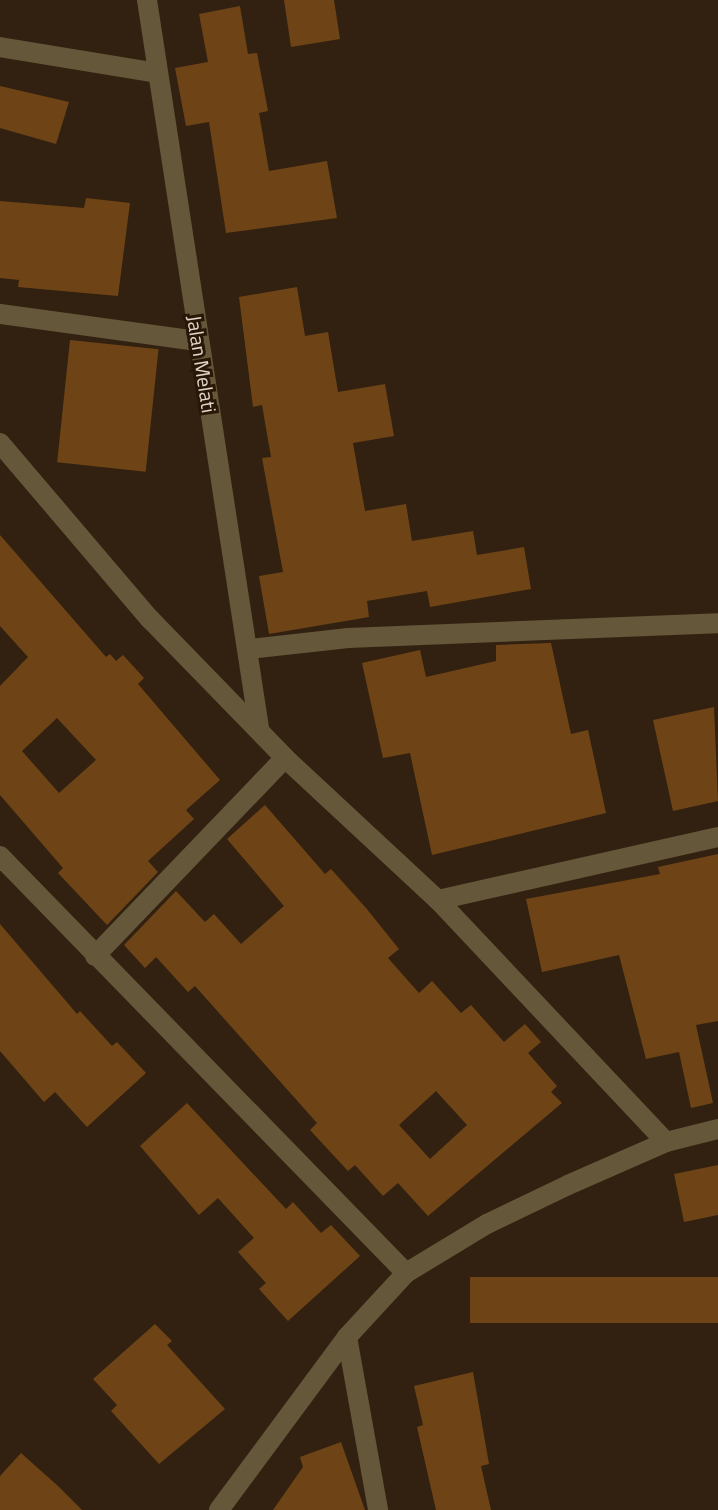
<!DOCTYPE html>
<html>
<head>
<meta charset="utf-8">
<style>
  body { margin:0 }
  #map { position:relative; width:718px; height:1510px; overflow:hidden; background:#322110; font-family:"Titillium Web",sans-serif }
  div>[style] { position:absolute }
  .building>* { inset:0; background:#6e4416; transform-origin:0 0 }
  .minor>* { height:20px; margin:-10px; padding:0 10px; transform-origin:10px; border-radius:10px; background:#65573a }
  span { translate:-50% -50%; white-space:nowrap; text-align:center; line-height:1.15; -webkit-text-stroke:6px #281706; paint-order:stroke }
  .street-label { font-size:20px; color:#e3d7cc }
</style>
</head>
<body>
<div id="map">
  <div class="building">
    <div style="clip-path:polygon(284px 0,334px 0,340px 39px,291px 47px)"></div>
    <div style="clip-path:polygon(240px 6px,248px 54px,257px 53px,268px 111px,259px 113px,269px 171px,327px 161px,337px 218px,226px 233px,209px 122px,186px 126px,175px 68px,208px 62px,199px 14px)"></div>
    <div style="clip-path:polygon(0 86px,69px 102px,56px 144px,0 128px)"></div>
    <div style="clip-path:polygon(86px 198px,130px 203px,118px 296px,18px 287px,19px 280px,0 278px,0 201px,84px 208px)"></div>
    <div style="clip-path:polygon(297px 287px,305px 336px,328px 332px,338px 392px,385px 384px,394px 436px,353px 443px,365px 511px,406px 504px,412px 541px,473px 531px,477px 555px,524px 547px,531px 589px,430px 607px,427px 591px,367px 601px,369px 617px,269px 634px,259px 576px,283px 572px,262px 458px,271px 457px,262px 405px,253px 407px,239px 297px)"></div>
    <div style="left:70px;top:340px;width:89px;height:123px;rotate:6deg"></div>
    <div style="clip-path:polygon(evenodd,0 535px,106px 657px,110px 654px,116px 661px,123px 655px,144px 678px,138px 684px,220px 780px,186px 810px,194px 819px,148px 861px,158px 872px,107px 925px,58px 873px,63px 868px,0 795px,0 686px,28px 657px,0 626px,0 535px,57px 718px,96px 760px,59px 793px,22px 751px,57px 718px)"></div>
    <div style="clip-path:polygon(551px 643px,571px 734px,588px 730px,606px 813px,432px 855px,410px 753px,383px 758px,362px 663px,420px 650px,426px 677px,496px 661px,496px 645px)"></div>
    <div style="clip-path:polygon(714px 707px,718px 801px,673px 811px,653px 720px)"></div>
    <div style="clip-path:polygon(evenodd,265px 805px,325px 874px,331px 869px,366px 908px,399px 949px,388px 958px,419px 993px,432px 981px,461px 1013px,471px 1005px,504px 1042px,525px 1024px,541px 1042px,528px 1053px,557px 1086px,551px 1092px,562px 1103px,428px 1216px,398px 1183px,383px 1196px,355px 1165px,348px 1171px,310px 1130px,317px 1123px,195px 986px,188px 992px,156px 957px,145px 968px,124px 945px,176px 891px,205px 922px,214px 914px,241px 944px,284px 906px,227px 839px,265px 805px,436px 1091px,467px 1125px,430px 1159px,399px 1125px,436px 1091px)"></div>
    <div style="clip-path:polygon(718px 854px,718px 1021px,696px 1025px,713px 1103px,691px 1108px,679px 1052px,646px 1059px,619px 955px,542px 972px,526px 899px,660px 874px,658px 867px)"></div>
    <div style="clip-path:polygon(0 924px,77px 1014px,80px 1011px,112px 1046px,117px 1042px,146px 1073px,87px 1127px,55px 1092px,44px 1102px,0 1051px)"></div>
    <div style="clip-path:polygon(187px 1103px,286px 1209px,293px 1202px,321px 1233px,331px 1225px,360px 1256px,288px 1321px,259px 1289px,266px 1283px,238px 1252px,254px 1238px,218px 1198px,199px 1215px,140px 1146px)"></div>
    <div style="clip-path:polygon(718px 1165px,718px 1215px,684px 1222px,674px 1174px)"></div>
    <div style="left:718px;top:1277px;width:46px;height:248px;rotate:90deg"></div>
    <div style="clip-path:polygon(155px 1324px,172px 1341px,167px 1345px,225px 1409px,159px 1464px,111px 1411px,117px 1405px,93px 1379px)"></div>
    <div style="clip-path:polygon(473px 1372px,489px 1464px,481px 1466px,491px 1510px,436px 1510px,417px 1427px,423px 1425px,414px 1386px)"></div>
    <div style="clip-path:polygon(341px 1442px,365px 1510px,273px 1510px,303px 1467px,300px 1457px)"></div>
    <div style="clip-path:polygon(21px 1453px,58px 1486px,82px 1510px,0 1510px,0 1476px)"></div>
  </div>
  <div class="minor">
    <div style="left:147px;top:0;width:737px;rotate:81.25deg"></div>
    <div style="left:0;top:47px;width:159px;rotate:9.4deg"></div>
    <div style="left:0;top:314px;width:199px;rotate:7.8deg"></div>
    <div style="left:0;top:443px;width:231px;rotate:49.6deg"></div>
    <div style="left:150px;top:619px;width:194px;rotate:45.8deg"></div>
    <div style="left:285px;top:758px;width:209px;rotate:42.9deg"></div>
    <div style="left:438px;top:900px;width:332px;rotate:46.7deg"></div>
    <div style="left:249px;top:649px;width:100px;rotate:-6.3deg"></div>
    <div style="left:348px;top:638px;width:370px;rotate:-2.3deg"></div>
    <div style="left:0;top:856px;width:582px;rotate:45.77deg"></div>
    <div style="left:438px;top:900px;width:287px;rotate:-12.7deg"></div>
    <div style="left:95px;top:956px;width:274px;rotate:-46.2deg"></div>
    <div style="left:347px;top:1337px;width:176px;rotate:79.8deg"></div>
    <div style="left:219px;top:1510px;width:215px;rotate:-53.5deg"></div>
    <div style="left:347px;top:1337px;width:87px;rotate:-47.3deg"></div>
    <div style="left:406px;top:1273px;width:95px;rotate:-31.2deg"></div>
    <div style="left:487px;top:1224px;width:90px;rotate:-25.7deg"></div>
    <div style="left:568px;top:1185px;width:107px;rotate:-23.7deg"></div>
    <div style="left:666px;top:1142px;width:54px;rotate:-14deg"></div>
  </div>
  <div class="street-label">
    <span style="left:202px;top:364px;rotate:81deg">Jalan Melati</span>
  </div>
</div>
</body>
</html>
